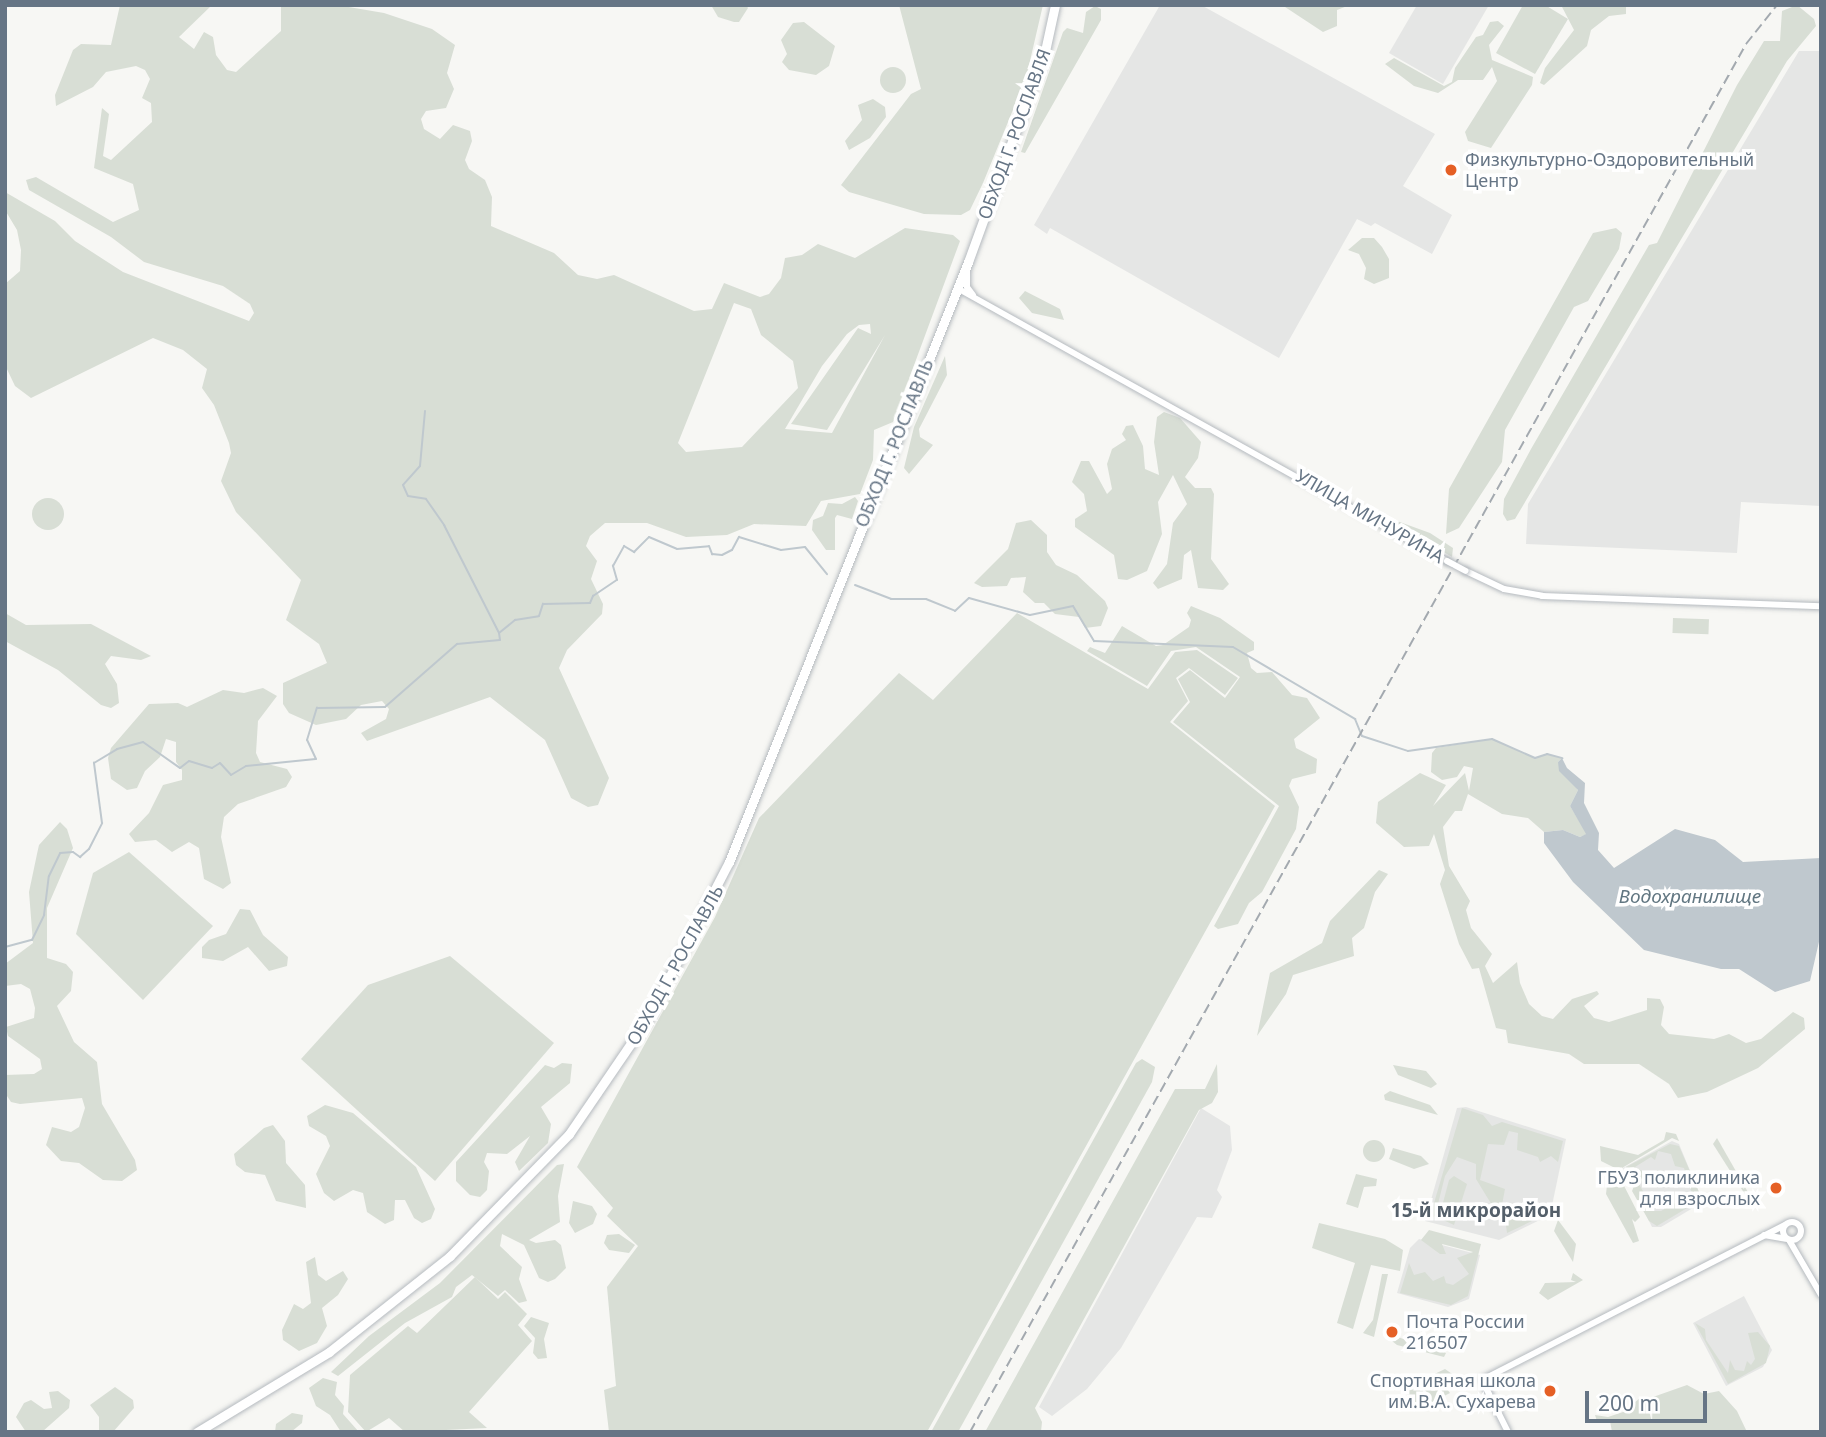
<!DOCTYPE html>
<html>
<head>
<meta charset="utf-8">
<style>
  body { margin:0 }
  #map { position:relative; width:1826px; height:1437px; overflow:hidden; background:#f7f7f4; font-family:"Noto Sans",sans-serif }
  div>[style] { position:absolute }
  .built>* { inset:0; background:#e5e6e5 }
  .green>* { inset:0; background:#d8ded5; transform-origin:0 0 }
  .round { border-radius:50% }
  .water>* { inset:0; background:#bfc8ce }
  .stream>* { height:2px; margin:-1px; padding:0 1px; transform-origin:1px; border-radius:1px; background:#bfc8ce }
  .roads { filter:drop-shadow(0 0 2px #b5babf) drop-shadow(0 0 2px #b5babf) }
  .secondary>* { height:6px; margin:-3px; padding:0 3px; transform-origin:3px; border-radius:3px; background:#fff }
  .secondary>.ring { margin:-3px; padding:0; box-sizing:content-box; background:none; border:6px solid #fff; border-radius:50% }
  .highway>* { height:9px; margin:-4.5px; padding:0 4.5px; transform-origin:4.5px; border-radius:4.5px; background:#fff }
  .rail>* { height:2px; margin-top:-1px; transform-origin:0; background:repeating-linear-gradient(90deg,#a3a9af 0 10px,transparent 0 15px) }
  .bridges { filter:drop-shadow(0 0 2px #b5babf) drop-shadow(0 0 2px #b5babf) }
  .secondary-bridge>* { height:6px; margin:-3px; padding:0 3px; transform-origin:3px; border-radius:3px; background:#fff }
  .dots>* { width:19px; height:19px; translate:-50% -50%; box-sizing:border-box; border:4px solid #fff; border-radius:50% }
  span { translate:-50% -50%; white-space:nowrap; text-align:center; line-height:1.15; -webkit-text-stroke:7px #fff; paint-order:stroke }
  .street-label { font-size:18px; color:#667585 }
  .poi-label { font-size:18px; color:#667585 }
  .left { translate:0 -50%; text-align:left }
  .right { translate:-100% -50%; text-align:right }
  .water-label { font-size:19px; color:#627782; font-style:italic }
  .neighbourhood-label { font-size:19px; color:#545f6a; font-weight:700 }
  .frame { position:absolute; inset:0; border:7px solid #667585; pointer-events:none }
  .scale { position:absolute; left:1585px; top:1391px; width:122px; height:32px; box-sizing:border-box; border:4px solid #667585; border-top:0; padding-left:9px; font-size:21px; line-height:24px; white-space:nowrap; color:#667585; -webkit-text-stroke:5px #fff; paint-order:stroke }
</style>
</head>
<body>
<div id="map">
  <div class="built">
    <div style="clip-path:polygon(1160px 5px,1201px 5px,1435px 134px,1403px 186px,1452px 215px,1432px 254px,1375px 223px,1371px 226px,1357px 219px,1279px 358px,1050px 228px,1047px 234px,1034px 225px)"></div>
    <div style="clip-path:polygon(1417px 5px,1489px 5px,1443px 84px,1389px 53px)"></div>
    <div style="clip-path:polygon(1799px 51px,1821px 51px,1821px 506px,1741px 502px,1737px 553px,1526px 544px,1528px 504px)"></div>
    <div style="clip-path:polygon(1466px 1107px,1566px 1139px,1550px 1215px,1499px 1240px,1425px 1221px,1457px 1108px)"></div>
    <div style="clip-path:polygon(1201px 1108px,1230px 1126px,1232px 1150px,1217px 1190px,1222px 1197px,1212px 1218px,1197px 1217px,1121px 1348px,1087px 1389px,1052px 1416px,1039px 1407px)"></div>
    <div style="clip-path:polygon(1672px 1141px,1679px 1144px,1703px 1202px,1661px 1227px,1652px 1227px,1623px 1168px)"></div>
    <div style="clip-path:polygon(1419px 1239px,1480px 1255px,1469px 1299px,1448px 1307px,1397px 1293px,1410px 1248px)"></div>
    <div style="clip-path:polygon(1744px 1296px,1772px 1350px,1763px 1367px,1726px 1386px,1693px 1323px)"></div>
  </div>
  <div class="green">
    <div style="clip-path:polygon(evenodd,120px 5px,212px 5px,179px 37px,194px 49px,204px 32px,213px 37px,216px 55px,227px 70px,236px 72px,281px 31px,281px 5px,337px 5px,384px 13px,432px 29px,455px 45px,447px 73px,454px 89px,446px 108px,426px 111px,421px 119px,424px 129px,440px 139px,453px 125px,470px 131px,472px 141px,465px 160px,469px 169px,485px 180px,492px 197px,491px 226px,554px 253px,578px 275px,597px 279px,614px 275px,694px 311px,712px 309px,724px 283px,760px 297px,769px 294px,781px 278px,785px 258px,802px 255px,818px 244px,855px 258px,905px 228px,953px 235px,960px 241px,893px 422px,874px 430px,873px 460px,860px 494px,821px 501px,806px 526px,754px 524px,727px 535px,686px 537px,647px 523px,605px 523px,590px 536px,586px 546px,597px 561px,591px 579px,603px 604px,602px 614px,567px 650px,559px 668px,609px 778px,598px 805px,588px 807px,571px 798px,545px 740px,490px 697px,367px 741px,361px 733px,386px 719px,389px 709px,382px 701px,361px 705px,346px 719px,316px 725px,289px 713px,283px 704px,283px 683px,327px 663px,319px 644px,286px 620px,301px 580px,236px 512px,221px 481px,231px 453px,229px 443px,214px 405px,202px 388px,207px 369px,183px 350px,153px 338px,31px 398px,15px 386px,5px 365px,5px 284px,20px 271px,21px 250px,17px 230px,5px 210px,5px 192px,55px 221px,75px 241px,123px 272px,249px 321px,254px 313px,250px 304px,223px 286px,144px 262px,111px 237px,29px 190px,26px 180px,36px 177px,113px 222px,139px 210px,133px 184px,94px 168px,102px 108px,109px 114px,103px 156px,111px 160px,152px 122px,151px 103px,142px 98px,150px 79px,145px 70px,136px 66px,106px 72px,93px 87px,56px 106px,55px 95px,73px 50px,81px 44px,111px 45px,120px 5px,734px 303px,751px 309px,761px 335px,793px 361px,798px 388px,742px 447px,686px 452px,678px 443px,734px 303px,120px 5px,870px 324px,871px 334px,858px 328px,791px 424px,827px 430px,885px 335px,832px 433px,785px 429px,822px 366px,847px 334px,859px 325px,870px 324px)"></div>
    <div style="clip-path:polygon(711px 5px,746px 5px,748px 8px,739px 22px,734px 22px,718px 17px)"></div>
    <div style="clip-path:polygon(899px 5px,1043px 5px,1026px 78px,983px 183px,970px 210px,961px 215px,924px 214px,849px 192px,841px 185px,911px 94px,921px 89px)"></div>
    <div style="clip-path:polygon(1282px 5px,1350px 5px,1337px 10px,1337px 26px,1323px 32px)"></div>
    <div style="clip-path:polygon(1523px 5px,1545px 5px,1568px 19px,1535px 74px,1496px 53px)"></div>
    <div style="clip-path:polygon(1561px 5px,1626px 5px,1626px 14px,1609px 16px,1591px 30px,1587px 46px,1544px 85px,1540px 83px,1545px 68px,1574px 30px)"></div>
    <div style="clip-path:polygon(1797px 5px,1814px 19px,1816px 26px,1787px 61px,1515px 519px,1507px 521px,1503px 514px,1504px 499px,1531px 449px,1649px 245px,1657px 243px,1737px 85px,1764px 41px,1780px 41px,1782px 11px)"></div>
    <div style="clip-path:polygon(1095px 6px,1101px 9px,1101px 20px,1025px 153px,1021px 152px,1063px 32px,1067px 28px,1083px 33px,1086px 12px)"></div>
    <div style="clip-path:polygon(1498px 21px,1504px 26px,1489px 45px,1492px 60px,1533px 77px,1532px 85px,1491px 148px,1468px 141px,1465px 132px,1497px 81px,1492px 67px,1483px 80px,1458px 80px,1438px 93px,1414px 86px,1385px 64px,1394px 58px,1444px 86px,1452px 82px,1455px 68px,1476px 37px,1483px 35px,1490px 22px)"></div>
    <div style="clip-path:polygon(804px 22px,835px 46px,829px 66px,816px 75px,789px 70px,782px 62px,787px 54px,781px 40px,793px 23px)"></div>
    <div class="round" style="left:880px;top:67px;width:26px;height:26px"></div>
    <div style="clip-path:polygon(873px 99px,885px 107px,886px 117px,870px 138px,849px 150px,845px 141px,862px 120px,858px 105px)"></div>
    <div style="clip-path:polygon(1616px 228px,1622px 233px,1619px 249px,1588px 301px,1574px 307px,1505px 430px,1502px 462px,1459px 528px,1446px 534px,1449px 489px,1593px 233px)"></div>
    <div style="clip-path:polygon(1362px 238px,1374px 238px,1382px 247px,1389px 259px,1389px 278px,1374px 284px,1364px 279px,1366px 268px,1359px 254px,1348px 250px)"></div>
    <div style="clip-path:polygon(1025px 291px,1060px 309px,1064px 320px,1032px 313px,1019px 298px)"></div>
    <div style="clip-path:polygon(945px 356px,947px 375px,919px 429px,920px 437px,933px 445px,909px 474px,904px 468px,914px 427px)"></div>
    <div style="clip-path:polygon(1164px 412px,1180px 418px,1201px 442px,1198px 458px,1185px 477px,1195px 488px,1211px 488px,1214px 494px,1211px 559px,1229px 584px,1223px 590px,1198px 588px,1191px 550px,1184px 555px,1182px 579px,1158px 589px,1153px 583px,1167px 564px,1173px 523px,1187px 504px,1173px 475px,1158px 502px,1162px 534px,1147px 571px,1127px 580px,1118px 579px,1114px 555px,1075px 527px,1075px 519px,1087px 511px,1084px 494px,1072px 482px,1081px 461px,1089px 461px,1107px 494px,1112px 489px,1107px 464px,1112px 449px,1126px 440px,1122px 434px,1126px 426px,1133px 425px,1143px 446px,1145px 469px,1159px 475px,1154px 442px,1157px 417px)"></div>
    <div style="clip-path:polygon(855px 497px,858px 501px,852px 519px,837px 515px,835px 518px,835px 550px,826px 550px,812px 530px,813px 520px,823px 516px,828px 503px,842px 504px)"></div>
    <div class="round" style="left:32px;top:498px;width:32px;height:32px"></div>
    <div style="clip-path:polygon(1386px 517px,1430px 533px,1453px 548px,1452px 557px)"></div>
    <div style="clip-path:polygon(1031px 520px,1047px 535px,1047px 552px,1056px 565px,1077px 575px,1105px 601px,1108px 608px,1101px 626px,1085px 628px,1079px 617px,1055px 614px,1044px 603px,1035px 603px,1023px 592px,1026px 577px,1011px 578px,1007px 586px,982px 587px,974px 583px,1008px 549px,1016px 523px)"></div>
    <div style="clip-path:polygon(1191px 606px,1220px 618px,1254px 642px,1254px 650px,1247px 653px,1251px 668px,1257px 673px,1272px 672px,1292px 695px,1307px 698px,1320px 718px,1294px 739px,1296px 748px,1317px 759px,1316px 773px,1292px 779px,1289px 786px,1299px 807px,1296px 829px,1262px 892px,1249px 903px,1238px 924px,1218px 929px,1214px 926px,1279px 806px,1173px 722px,1190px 702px,1178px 679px,1190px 670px,1225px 698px,1240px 677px,1196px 647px,1171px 651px,1147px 686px,1087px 651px,1090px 647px,1105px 653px,1122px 626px,1156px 646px,1163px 645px,1189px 627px,1191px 620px,1187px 613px)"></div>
    <div style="clip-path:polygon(5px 613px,26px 625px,91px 624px,151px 656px,141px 660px,111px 656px,105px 664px,117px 684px,119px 703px,111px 708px,101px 705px,58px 670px,5px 641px)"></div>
    <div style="clip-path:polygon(1017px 613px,1148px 689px,1175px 652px,1197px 650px,1238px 678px,1225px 695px,1189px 668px,1176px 678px,1188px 701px,1170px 722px,1275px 806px,927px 1432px,609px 1432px,604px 1390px,616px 1386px,607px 1287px,638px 1246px,607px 1216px,613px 1208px,577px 1167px,715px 917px,759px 818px,899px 673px,933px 700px)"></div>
    <div style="left:1673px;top:618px;width:36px;height:15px;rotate:2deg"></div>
    <div style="clip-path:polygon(263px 688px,277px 696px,258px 721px,256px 753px,260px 762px,287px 769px,292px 777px,286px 787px,238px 804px,224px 817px,221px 837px,231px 883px,223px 889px,204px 879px,199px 848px,189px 842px,172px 852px,156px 840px,135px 842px,129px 834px,149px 813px,163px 785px,182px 780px,182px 770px,176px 762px,176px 742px,166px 739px,160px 757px,145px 771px,137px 788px,127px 790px,111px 779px,108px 758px,111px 748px,149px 704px,178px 703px,187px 707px,223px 690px,244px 693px)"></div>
    <div style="clip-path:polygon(1492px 739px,1535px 758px,1547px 754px,1562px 758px,1558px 762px,1578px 790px,1570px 806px,1587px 834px,1580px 837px,1563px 830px,1544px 832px,1528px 818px,1502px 814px,1468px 794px,1462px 811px,1455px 811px,1443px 827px,1449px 866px,1470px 901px,1466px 910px,1471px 928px,1492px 954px,1485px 966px,1493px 983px,1517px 962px,1520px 983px,1529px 1004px,1542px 1016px,1553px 1019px,1572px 999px,1597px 991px,1599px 994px,1584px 1006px,1594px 1018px,1609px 1022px,1647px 1010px,1647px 998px,1660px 999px,1664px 1007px,1661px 1025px,1669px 1034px,1714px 1039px,1729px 1034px,1746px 1043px,1761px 1039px,1793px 1012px,1804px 1018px,1805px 1029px,1758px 1068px,1707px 1092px,1678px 1098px,1669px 1084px,1639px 1064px,1584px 1064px,1569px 1054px,1508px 1043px,1506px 1030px,1496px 1028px,1479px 968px,1472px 969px,1459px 944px,1440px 884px,1445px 870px,1434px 834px,1429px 846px,1404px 847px,1376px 823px,1378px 802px,1420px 773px,1446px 785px,1433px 806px,1465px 773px,1469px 791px,1473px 768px,1464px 766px,1457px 777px,1442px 780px,1431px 772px,1432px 753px,1436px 748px)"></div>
    <div style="clip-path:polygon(60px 822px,67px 829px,73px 848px,47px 908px,47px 958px,66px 964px,73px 972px,71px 991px,57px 1006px,74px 1042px,97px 1062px,102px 1104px,135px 1160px,137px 1170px,122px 1181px,103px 1180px,79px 1163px,61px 1161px,46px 1145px,52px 1127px,71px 1132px,79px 1127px,85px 1108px,82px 1098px,20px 1104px,11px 1102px,5px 1093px,5px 1075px,34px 1074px,42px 1069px,40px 1059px,8px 1036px,6px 1027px,34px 1018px,35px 1008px,30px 989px,21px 984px,5px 986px,5px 964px,33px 943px,29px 892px,37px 854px,39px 845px)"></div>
    <div style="clip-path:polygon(129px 852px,213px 926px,143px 1000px,76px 934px,93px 873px)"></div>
    <div style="clip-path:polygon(1379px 870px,1388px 874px,1375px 892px,1364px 928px,1352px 938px,1354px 956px,1293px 975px,1286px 994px,1257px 1036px,1270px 973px,1322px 943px,1330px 921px)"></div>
    <div style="clip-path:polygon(240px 909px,250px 910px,263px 935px,288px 957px,287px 966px,269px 971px,248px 947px,223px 961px,202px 958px,202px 947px,209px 940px,226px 934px)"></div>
    <div style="clip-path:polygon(450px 956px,554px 1043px,435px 1181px,301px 1059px,368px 985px)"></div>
    <div style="clip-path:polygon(1142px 1059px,1155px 1067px,1152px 1082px,958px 1432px,931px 1432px,1136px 1063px)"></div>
    <div style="clip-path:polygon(562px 1063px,572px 1064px,570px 1083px,541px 1107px,551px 1124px,548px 1143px,519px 1171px,515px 1162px,530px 1136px,507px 1154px,487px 1153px,484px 1162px,489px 1171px,487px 1190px,480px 1197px,470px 1195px,456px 1181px,456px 1162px,545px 1065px,554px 1068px)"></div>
    <div style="clip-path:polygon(1217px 1064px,1218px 1092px,1212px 1103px,1199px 1110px,1035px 1408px,1042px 1422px,1041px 1432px,985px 1432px,1175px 1089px,1205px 1089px)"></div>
    <div style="clip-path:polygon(1393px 1065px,1426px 1071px,1437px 1084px,1431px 1088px,1398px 1075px)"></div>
    <div style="clip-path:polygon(1390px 1091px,1430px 1105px,1438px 1115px,1385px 1100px,1384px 1095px)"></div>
    <div style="clip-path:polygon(325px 1105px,353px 1113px,416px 1167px,435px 1209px,431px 1219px,422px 1223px,414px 1218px,405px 1200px,395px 1200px,394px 1220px,385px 1224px,367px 1212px,363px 1193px,353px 1190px,334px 1201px,324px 1193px,316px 1174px,330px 1146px,326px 1136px,309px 1126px,307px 1116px)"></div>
    <div style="clip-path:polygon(1462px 1108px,1483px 1115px,1492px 1126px,1502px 1122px,1563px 1141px,1558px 1162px,1551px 1156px,1540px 1162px,1538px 1157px,1517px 1150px,1518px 1133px,1509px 1131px,1504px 1145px,1488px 1144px,1480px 1180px,1505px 1189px,1501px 1210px,1532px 1221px,1507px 1233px,1505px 1218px,1498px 1215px,1476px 1179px,1476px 1164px,1457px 1157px,1445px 1176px,1435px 1216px,1429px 1220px)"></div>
    <div style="clip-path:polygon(273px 1125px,285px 1141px,286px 1163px,305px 1185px,306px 1208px,276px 1201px,265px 1175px,245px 1172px,236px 1165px,234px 1154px,264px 1128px)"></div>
    <div style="clip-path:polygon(1666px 1132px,1676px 1134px,1679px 1141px,1672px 1138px,1622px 1168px,1620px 1178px,1640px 1217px,1635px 1222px,1632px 1219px,1639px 1241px,1633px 1243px,1606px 1194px,1607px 1185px,1616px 1186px,1619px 1170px,1601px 1161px,1600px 1146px,1638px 1155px,1664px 1140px)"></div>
    <div style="clip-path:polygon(1717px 1138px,1749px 1194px,1746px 1196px,1713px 1144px)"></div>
    <div class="round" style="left:1363px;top:1140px;width:22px;height:22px"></div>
    <div style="clip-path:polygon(1670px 1144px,1679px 1146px,1702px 1199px,1657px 1226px,1649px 1221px,1632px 1191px,1635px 1184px,1639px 1184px,1654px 1211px,1661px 1211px,1692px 1194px,1684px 1168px,1675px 1166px,1671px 1154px,1658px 1151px,1655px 1160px,1651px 1157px,1635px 1167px,1642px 1171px,1643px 1182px,1635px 1181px,1630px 1186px,1623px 1172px,1626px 1167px)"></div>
    <div style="clip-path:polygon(1393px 1148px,1421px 1156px,1429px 1164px,1414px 1169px,1389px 1159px)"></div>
    <div style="clip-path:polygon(564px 1164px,558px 1196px,560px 1222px,529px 1240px,536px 1243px,555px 1240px,561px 1245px,566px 1268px,555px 1279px,548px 1282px,539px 1278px,524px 1245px,502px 1234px,500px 1246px,522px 1267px,519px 1279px,527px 1301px,519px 1303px,505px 1290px,498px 1296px,472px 1275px,456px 1287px,452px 1297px,405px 1323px,338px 1376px,331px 1372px,369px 1336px,440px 1283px,557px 1165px)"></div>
    <div style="clip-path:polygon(1356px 1174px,1377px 1179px,1376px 1186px,1364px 1187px,1358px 1208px,1346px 1204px)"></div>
    <div style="clip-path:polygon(1454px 1176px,1467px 1184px,1454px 1225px,1439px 1218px,1449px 1180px)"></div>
    <div style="clip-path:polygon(573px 1201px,592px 1206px,597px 1214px,593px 1224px,575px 1233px,569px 1223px)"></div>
    <div style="clip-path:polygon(1558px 1220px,1576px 1244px,1573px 1262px,1554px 1231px)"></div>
    <div style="clip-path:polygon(1319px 1223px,1385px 1239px,1403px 1250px,1400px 1271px,1371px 1265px,1353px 1329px,1337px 1323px,1355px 1263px,1312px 1248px)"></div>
    <div style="clip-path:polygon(1429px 1230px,1481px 1244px,1468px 1296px,1451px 1305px,1400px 1293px,1409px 1263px,1414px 1275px,1425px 1272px,1433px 1281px,1444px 1276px,1446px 1283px,1453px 1285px,1469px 1274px,1457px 1258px,1473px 1252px,1442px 1244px,1446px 1254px,1440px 1254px,1421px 1240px)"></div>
    <div style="clip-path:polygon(619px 1234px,635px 1245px,629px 1253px,609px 1250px,604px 1243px,607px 1235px)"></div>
    <div style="clip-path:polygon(315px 1257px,318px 1275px,326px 1281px,343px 1271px,348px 1279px,338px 1295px,322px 1308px,327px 1326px,317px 1343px,299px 1351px,283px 1340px,282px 1330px,294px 1304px,303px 1309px,311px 1303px,306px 1262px)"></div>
    <div style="clip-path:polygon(1573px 1273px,1583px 1280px,1548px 1300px,1539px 1293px,1545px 1283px,1576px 1282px,1571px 1280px)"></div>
    <div style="clip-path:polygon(1382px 1274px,1388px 1274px,1374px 1337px,1363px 1333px,1373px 1320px)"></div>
    <div style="clip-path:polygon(475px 1277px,498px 1299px,505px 1292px,527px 1314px,518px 1325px,532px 1341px,469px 1412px,487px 1428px,405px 1432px,389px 1418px,366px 1432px,348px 1412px,350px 1375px,408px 1326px,417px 1333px)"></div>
    <div style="clip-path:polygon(531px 1317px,549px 1323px,544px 1339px,547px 1358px,538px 1359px,533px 1353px,535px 1338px,524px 1326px)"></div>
    <div style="clip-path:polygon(1695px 1323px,1705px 1329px,1706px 1340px,1728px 1373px,1730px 1360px,1735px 1370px,1744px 1371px,1747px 1361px,1751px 1365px,1755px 1359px,1748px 1333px,1758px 1332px,1770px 1346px,1766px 1363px,1728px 1384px)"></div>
    <div style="clip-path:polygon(1398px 1337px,1411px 1342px,1446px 1353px,1444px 1357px,1397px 1345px,1392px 1341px)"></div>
    <div style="clip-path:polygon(1445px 1369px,1458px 1378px,1444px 1385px,1450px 1393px,1432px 1402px,1420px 1381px)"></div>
    <div style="left:1412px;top:1374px;width:34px;height:15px;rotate:58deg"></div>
    <div style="clip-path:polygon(323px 1378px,337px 1382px,335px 1395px,344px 1406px,343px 1414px,359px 1432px,341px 1432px,330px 1415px,316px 1406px,309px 1388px)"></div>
    <div style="clip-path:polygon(1687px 1385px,1704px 1394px,1719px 1391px,1737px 1411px,1747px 1432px,1612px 1432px,1610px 1421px,1597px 1421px,1595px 1415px,1608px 1417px,1623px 1412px,1640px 1398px,1646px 1400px,1652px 1422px,1653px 1397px)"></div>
    <div style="clip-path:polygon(115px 1387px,133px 1400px,134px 1408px,113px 1432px,99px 1432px,99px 1417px,90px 1405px)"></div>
    <div style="clip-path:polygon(58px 1391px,70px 1400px,69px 1408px,42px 1432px,26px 1432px,16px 1417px,24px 1403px,31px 1400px,44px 1409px,52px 1408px,49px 1392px)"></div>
    <div style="clip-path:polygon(292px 1413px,303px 1415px,302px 1423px,291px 1432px,275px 1432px,276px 1424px)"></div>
  </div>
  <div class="water">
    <div style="clip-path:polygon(1562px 758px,1567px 768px,1585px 783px,1584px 803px,1599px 833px,1598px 850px,1614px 868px,1675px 829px,1715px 840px,1743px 862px,1821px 858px,1821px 933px,1810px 981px,1775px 992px,1739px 969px,1721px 969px,1644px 950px,1573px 882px,1544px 843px,1544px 832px,1563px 830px,1580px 837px,1586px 834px,1570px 806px,1578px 790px,1559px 771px,1558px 762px)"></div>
  </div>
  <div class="stream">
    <div style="left:425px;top:411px;width:55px;rotate:95.2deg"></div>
    <div style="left:420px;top:466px;width:25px;rotate:132deg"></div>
    <div style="left:403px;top:485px;width:12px;rotate:66deg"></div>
    <div style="left:408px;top:496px;width:18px;rotate:9deg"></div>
    <div style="left:426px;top:499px;width:32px;rotate:55deg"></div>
    <div style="left:444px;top:525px;width:121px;rotate:63deg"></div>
    <div style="left:855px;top:585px;width:39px;rotate:21deg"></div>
    <div style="left:891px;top:599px;width:35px"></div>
    <div style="left:926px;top:599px;width:31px;rotate:22deg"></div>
    <div style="left:955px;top:611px;width:19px;rotate:-43deg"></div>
    <div style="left:969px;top:598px;width:63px;rotate:15.6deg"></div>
    <div style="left:1030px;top:615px;width:44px;rotate:-11.8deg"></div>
    <div style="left:1073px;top:606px;width:41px;rotate:59deg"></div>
    <div style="left:1094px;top:641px;width:139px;rotate:2.5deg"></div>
    <div style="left:1233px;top:647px;width:142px;rotate:30.5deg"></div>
    <div style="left:1355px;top:719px;width:18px;rotate:68deg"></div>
    <div style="left:1362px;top:736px;width:48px;rotate:18.1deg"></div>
    <div style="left:1408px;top:751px;width:85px;rotate:-8.1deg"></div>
    <div style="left:1492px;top:739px;width:47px;rotate:23.8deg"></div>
    <div style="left:1535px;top:758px;width:13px;rotate:-18deg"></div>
    <div style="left:1547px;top:754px;width:16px;rotate:15deg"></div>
    <div style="left:5px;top:947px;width:28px;rotate:-15deg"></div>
    <div style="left:32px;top:940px;width:28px;rotate:-64deg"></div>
    <div style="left:44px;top:915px;width:39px;rotate:-83deg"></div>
    <div style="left:49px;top:876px;width:25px;rotate:-64deg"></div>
    <div style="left:60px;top:853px;width:13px;rotate:-4deg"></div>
    <div style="left:73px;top:852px;width:9px;rotate:36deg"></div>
    <div style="left:80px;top:857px;width:12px;rotate:-42deg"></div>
    <div style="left:89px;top:849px;width:29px;rotate:-63deg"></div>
    <div style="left:102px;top:823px;width:61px;rotate:-97.6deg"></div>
    <div style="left:94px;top:763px;width:27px;rotate:-31deg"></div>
    <div style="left:117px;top:749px;width:27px;rotate:-15deg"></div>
    <div style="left:143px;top:742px;width:45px;rotate:35.1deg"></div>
    <div style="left:180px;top:768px;width:11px;rotate:-38deg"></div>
    <div style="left:189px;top:761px;width:24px;rotate:17deg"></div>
    <div style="left:212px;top:768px;width:9px;rotate:-32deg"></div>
    <div style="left:220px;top:763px;width:16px;rotate:47deg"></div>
    <div style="left:231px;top:775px;width:17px;rotate:-31deg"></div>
    <div style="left:246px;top:766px;width:70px;rotate:-5.7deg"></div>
    <div style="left:316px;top:759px;width:21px;rotate:-115deg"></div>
    <div style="left:307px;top:740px;width:34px;rotate:-73deg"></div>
    <div style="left:317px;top:708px;width:68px;rotate:-0.8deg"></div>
    <div style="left:385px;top:707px;width:96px;rotate:-41.2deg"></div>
    <div style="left:457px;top:644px;width:43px;rotate:-5.3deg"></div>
    <div style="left:500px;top:640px;width:7px;rotate:-98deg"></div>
    <div style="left:499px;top:633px;width:21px;rotate:-39deg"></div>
    <div style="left:515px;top:620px;width:24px;rotate:-9deg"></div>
    <div style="left:539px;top:616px;width:13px;rotate:-72deg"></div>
    <div style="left:543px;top:604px;width:47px;rotate:-1.2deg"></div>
    <div style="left:590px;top:603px;width:8px;rotate:-67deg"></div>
    <div style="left:593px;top:596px;width:29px;rotate:-34deg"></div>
    <div style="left:617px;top:580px;width:15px;rotate:-106deg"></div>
    <div style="left:613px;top:566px;width:23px;rotate:-61deg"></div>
    <div style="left:624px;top:546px;width:12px;rotate:31deg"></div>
    <div style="left:634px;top:552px;width:21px;rotate:-45deg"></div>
    <div style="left:649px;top:537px;width:30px;rotate:23deg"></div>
    <div style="left:677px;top:549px;width:32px;rotate:-5deg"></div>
    <div style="left:709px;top:546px;width:9px;rotate:69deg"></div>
    <div style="left:712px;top:554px;width:10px;rotate:6deg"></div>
    <div style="left:722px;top:555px;width:11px;rotate:-27deg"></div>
    <div style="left:732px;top:550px;width:15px;rotate:-62deg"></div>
    <div style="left:739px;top:537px;width:44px;rotate:17.2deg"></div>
    <div style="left:781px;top:550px;width:24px;rotate:-7deg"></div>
    <div style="left:805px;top:547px;width:35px;rotate:51deg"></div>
  </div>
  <div class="roads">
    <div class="secondary">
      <div style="left:967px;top:270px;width:17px;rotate:90deg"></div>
      <div style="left:967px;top:287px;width:10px;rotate:53deg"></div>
      <div style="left:957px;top:288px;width:561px;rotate:29.12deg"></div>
      <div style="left:1466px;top:571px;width:42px;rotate:25.3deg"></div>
      <div style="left:1504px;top:589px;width:39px;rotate:10deg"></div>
      <div style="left:1542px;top:596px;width:279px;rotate:2.1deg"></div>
      <div class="ring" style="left:1783px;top:1222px;width:12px;height:12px"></div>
      <div style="left:1764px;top:1235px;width:22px;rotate:10deg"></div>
      <div style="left:1789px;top:1240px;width:64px;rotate:59.8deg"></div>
      <div style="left:1508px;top:1432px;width:58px;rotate:-116.6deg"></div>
      <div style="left:1482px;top:1380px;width:340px;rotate:-27.1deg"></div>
    </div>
    <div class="highway">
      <div style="left:197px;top:1432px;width:154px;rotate:-31.2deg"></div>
      <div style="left:329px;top:1352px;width:154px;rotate:-38.4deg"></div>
      <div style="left:450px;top:1256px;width:170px;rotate:-45.7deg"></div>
      <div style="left:569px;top:1134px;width:140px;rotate:-55.7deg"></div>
      <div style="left:648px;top:1018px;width:176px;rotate:-62.6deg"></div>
      <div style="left:729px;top:862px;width:646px;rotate:-68.28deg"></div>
      <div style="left:968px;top:262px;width:225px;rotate:-70deg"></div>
      <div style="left:1045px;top:51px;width:47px;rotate:-77.7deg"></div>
    </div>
  </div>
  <div class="rail">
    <div style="left:970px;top:1432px;width:1590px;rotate:-60.79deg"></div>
    <div style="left:1746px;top:44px;width:50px;rotate:-51.5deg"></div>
  </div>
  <div class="bridges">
    <div class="secondary-bridge">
      <div style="left:1447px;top:561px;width:21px;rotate:28deg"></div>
    </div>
  </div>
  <div class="dots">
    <div style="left:1451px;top:170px;background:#e56026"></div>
    <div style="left:1776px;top:1188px;background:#e56026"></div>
    <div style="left:1392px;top:1332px;background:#e56026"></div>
    <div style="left:1550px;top:1391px;background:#e56026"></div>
  </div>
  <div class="street-label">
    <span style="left:1014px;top:134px;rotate:-70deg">ОБХОД Г. РОСЛАВЛЯ</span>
    <span style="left:894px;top:443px;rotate:-68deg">ОБХОД Г. РОСЛАВЛЬ</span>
    <span style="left:1370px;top:516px;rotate:30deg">УЛИЦА МИЧУРИНА</span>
    <span style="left:675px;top:965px;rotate:-61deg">ОБХОД Г. РОСЛАВЛЬ</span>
  </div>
  <div class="poi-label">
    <span class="left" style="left:1465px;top:170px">Физкультурно-Оздоровительный<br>Центр</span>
    <span class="right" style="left:1760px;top:1188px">ГБУЗ поликлиника<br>для взрослых</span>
    <span class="left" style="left:1406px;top:1332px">Почта России<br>216507</span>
    <span class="right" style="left:1536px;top:1391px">Спортивная школа<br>им.В.А. Сухарева</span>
  </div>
  <div class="water-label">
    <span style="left:1690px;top:897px">Водохранилище</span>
  </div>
  <div class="neighbourhood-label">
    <span style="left:1476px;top:1211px">15-й микрорайон</span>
  </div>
  <div class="frame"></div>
  <div class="scale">200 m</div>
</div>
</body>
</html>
